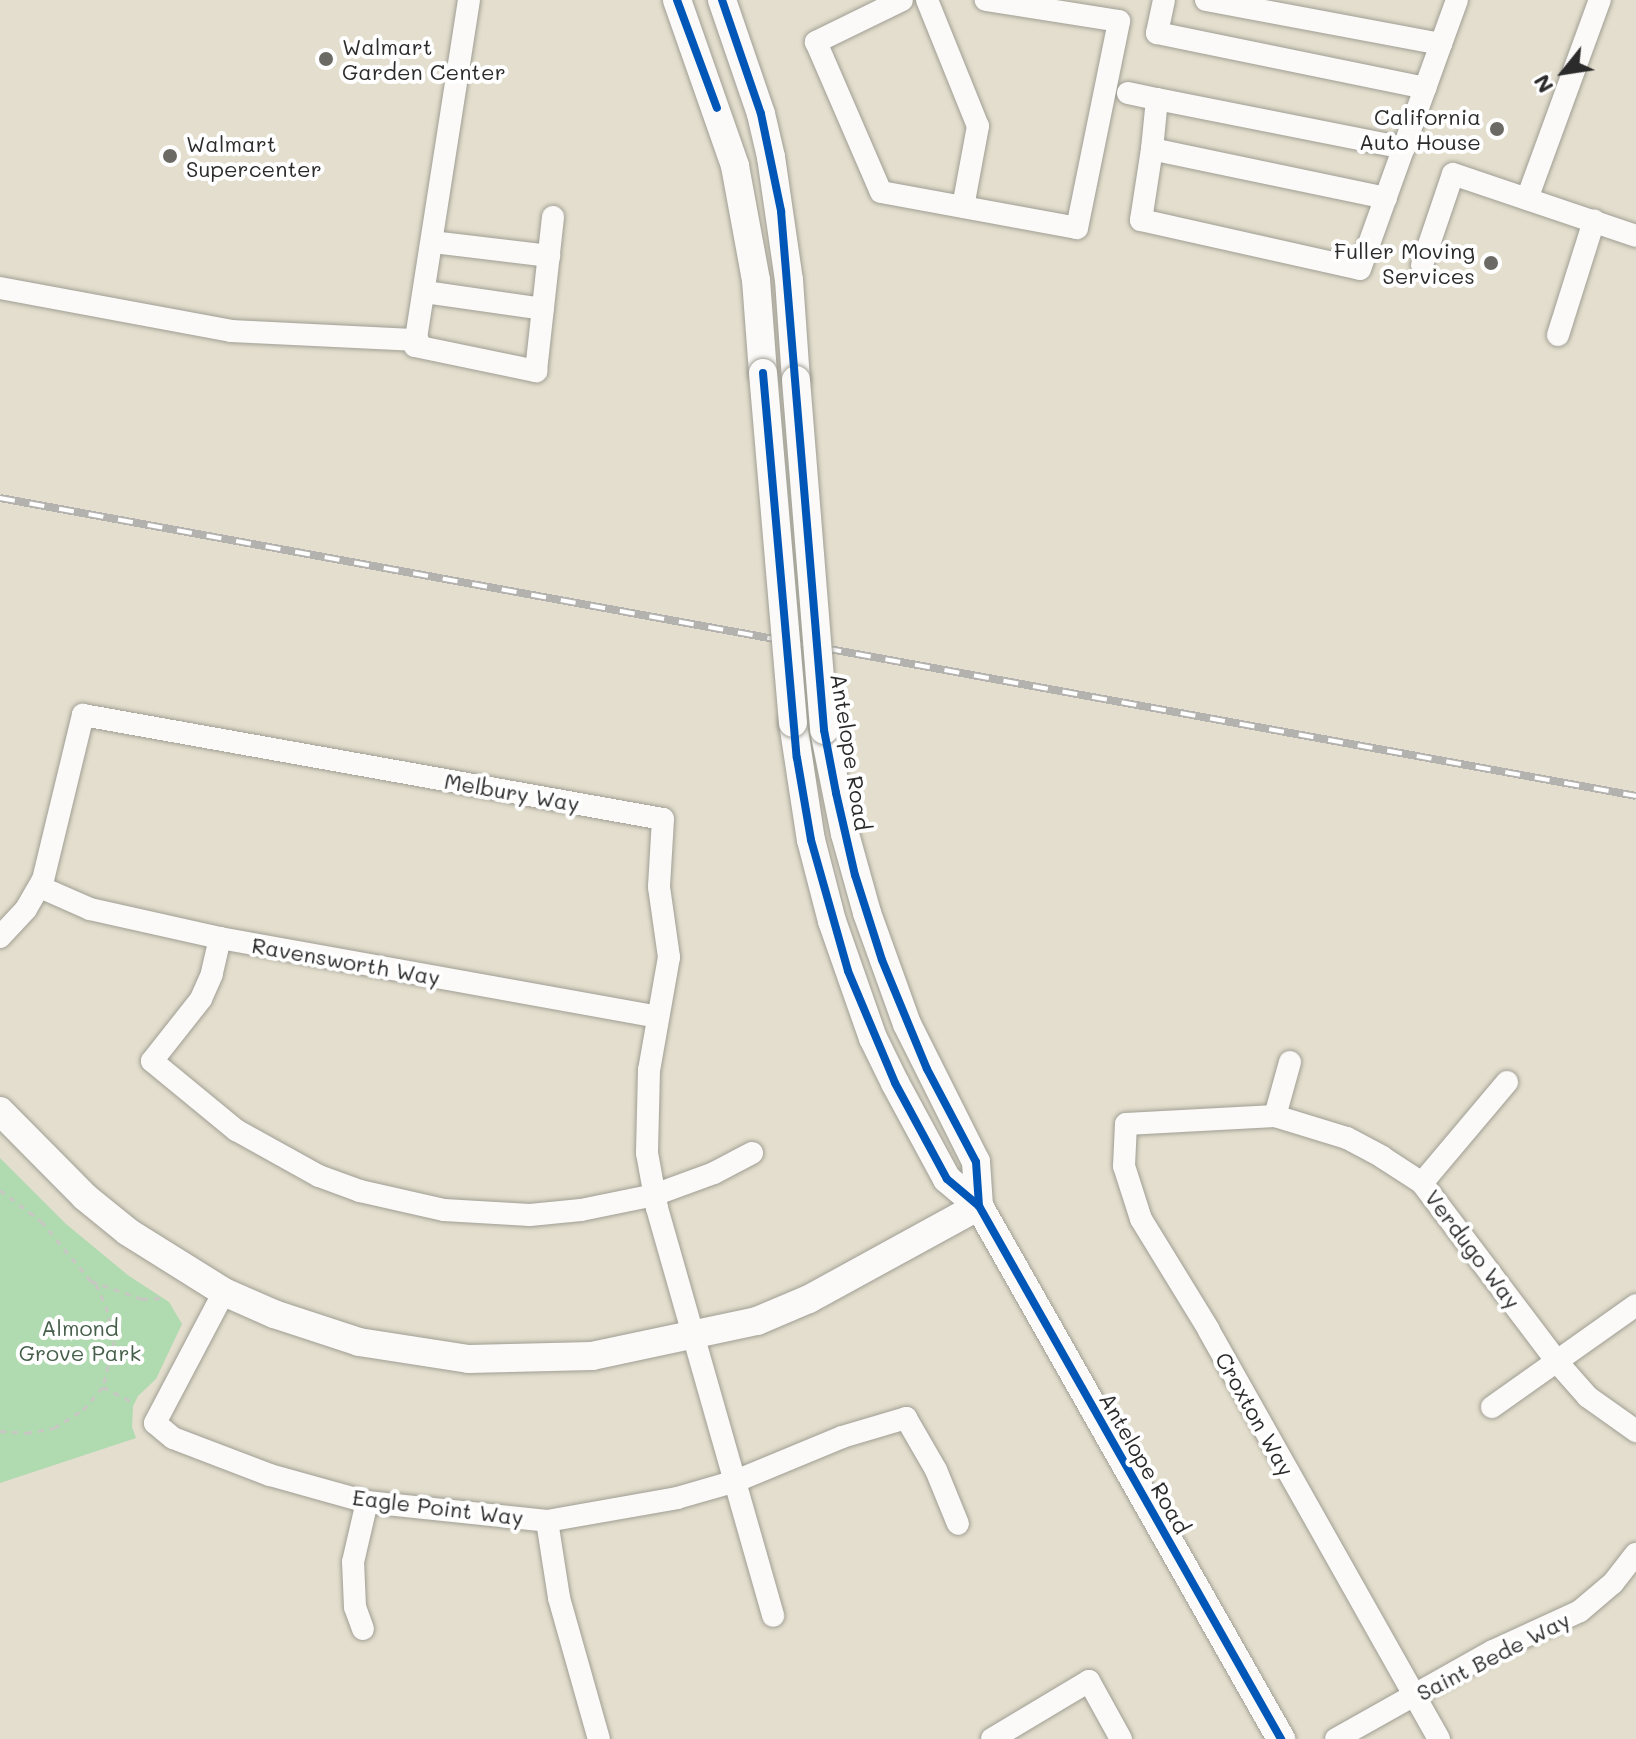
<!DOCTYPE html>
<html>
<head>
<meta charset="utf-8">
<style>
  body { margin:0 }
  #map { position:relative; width:1636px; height:1739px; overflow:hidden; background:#e3decd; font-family:Mali,sans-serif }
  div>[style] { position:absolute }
  .green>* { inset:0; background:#b0daaf }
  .path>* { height:3px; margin-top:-1.5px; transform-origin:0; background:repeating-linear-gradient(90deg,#c8c7c3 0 6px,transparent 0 12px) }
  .roads { filter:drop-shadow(0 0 2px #a09e94) drop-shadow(0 0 2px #a09e94) }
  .minor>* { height:22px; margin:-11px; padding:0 11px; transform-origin:11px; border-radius:11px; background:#fbfaf8 }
  .major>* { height:28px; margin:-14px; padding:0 14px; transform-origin:14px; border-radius:14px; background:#fbfaf8 }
  .rail>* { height:8px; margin-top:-4px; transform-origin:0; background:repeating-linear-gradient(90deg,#fff 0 15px,#b3b2af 0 30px); box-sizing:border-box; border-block:2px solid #b3b2af }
  .bridges { filter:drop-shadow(0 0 2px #a09e94) drop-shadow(0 0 2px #a09e94) }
  .major-bridge>* { height:28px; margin:-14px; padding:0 14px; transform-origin:14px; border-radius:14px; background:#fbfaf8 }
  .cycleway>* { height:8px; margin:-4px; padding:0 4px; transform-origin:4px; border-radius:4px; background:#0057b8 }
  .dots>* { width:22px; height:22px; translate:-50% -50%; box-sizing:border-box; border:4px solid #fff; border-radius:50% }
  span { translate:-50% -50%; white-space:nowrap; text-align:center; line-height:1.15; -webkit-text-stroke:8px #fff; paint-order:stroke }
  .poi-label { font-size:22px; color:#2b2b2b }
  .left { translate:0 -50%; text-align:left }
  .right { translate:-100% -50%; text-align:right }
  .street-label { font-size:22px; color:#2b2b2b }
  .park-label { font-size:22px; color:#465f4b }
  .north { position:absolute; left:1524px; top:32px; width:80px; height:80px; -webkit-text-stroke:6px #fff; paint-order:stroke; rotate:240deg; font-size:22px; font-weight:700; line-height:32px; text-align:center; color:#2b2b2b }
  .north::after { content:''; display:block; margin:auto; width:28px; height:36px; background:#2b2b2b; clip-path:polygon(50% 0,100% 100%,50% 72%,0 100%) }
</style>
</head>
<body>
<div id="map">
  <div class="green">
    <div style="clip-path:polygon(0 1158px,66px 1224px,129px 1276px,169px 1302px,182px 1324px,156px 1379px,138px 1396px,133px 1406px,132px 1427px,136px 1438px,0 1483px)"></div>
  </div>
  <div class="path">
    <div style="left:0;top:1190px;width:51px;rotate:37.1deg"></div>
    <div style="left:41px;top:1221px;width:78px;rotate:50.2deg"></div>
    <div style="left:91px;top:1281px;width:54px;rotate:19.4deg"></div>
    <div style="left:142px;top:1299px;width:22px;rotate:-3deg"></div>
    <div style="left:96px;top:1284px;width:24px;rotate:66deg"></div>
    <div style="left:106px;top:1306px;width:37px;rotate:77deg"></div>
    <div style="left:114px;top:1342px;width:46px;rotate:103.7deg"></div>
    <div style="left:0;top:1431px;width:26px;rotate:4deg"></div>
    <div style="left:26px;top:1433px;width:28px;rotate:-10deg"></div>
    <div style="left:54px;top:1428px;width:34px;rotate:-32deg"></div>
    <div style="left:83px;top:1410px;width:30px;rotate:-49deg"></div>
    <div style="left:103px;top:1387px;width:35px;rotate:27deg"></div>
  </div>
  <div class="roads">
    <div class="minor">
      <div style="left:469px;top:0;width:350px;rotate:98.9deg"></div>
      <div style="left:415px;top:346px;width:124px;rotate:11.7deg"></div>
      <div style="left:536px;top:371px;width:155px;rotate:-83.7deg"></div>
      <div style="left:902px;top:0;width:96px;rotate:154deg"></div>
      <div style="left:816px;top:42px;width:163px;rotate:66.6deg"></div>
      <div style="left:881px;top:192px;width:199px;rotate:10.4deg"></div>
      <div style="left:1077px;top:228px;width:211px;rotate:-78.5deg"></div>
      <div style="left:1119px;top:21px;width:135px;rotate:-171deg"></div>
      <div style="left:927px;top:0;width:136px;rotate:68deg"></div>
      <div style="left:978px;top:126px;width:82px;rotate:100.5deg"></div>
      <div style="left:1164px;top:0;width:34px;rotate:102deg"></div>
      <div style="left:1157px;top:33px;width:274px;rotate:11.6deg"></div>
      <div style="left:1206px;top:0;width:239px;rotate:10.6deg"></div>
      <div style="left:1128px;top:93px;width:30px;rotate:12deg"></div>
      <div style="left:1152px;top:149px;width:50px;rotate:-84.3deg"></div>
      <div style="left:1157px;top:99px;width:252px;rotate:11.2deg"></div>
      <div style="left:1386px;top:198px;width:239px;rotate:-168.2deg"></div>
      <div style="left:1152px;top:149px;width:72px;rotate:98.8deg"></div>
      <div style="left:1141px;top:220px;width:224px;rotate:12.6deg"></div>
      <div style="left:1360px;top:269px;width:239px;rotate:-70.2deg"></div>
      <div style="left:1441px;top:44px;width:47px;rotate:-70deg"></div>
      <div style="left:1527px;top:199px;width:212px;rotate:-69.9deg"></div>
      <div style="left:432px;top:242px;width:118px;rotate:6.8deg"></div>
      <div style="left:1422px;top:265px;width:96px;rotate:-71.2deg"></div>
      <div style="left:1453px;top:174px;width:193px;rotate:18.7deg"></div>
      <div style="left:0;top:288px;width:235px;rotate:10.5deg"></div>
      <div style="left:231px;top:331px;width:187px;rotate:2.8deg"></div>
      <div style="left:425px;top:292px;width:119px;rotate:8.2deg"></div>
      <div style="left:1558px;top:335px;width:120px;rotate:-72.5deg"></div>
      <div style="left:40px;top:887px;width:55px;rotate:23.7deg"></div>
      <div style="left:90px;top:909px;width:133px;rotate:12.6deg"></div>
      <div style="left:220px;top:938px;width:445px;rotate:10.2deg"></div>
      <div style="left:0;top:937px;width:38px;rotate:-47deg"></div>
      <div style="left:26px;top:909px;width:34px;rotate:-60deg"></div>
      <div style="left:43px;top:880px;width:170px;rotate:-76.4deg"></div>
      <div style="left:83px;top:715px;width:589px;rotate:10.17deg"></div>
      <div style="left:663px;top:819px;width:68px;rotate:93.4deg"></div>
      <div style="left:659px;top:887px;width:71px;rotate:81.9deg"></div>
      <div style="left:669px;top:957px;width:115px;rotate:100deg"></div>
      <div style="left:649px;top:1070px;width:83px;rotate:91.4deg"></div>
      <div style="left:647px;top:1153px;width:56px;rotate:79.7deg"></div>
      <div style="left:657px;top:1208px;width:424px;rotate:74.1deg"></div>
      <div style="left:220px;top:938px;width:37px;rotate:103deg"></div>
      <div style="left:212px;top:974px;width:27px;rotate:114deg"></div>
      <div style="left:201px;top:999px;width:79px;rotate:128.3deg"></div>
      <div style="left:152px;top:1061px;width:109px;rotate:39.4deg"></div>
      <div style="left:236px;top:1130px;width:95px;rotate:29deg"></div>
      <div style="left:319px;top:1176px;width:44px;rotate:20.1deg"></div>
      <div style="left:360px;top:1191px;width:86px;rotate:12.7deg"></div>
      <div style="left:444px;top:1210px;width:86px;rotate:3.3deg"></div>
      <div style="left:530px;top:1215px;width:51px;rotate:-5.6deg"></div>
      <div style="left:581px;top:1210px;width:75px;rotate:-11.6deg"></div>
      <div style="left:654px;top:1195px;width:64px;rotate:-20.1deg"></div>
      <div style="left:714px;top:1173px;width:43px;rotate:-27.8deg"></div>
      <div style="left:1275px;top:1116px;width:56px;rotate:-74.5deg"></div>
      <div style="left:1422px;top:1183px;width:132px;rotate:-49.9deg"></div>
      <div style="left:224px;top:1292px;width:148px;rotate:117.8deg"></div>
      <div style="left:155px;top:1423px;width:23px;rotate:40deg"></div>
      <div style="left:173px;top:1438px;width:104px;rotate:20.9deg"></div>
      <div style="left:270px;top:1475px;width:101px;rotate:15.6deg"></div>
      <div style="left:367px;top:1502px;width:181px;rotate:6deg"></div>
      <div style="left:547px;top:1521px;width:132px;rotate:-10deg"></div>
      <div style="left:677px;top:1498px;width:61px;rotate:-16.1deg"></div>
      <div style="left:736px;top:1481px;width:115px;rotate:-22.5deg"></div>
      <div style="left:842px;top:1437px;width:67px;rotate:-16.5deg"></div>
      <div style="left:906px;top:1418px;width:60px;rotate:60deg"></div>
      <div style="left:936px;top:1470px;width:58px;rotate:67.8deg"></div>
      <div style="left:1492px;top:1407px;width:176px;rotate:-35.3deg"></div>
      <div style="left:547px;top:1521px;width:78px;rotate:81.1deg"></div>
      <div style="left:559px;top:1598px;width:147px;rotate:74.2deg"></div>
      <div style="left:363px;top:1629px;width:23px;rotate:-110deg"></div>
      <div style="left:355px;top:1607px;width:45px;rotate:-92.5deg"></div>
      <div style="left:353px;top:1562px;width:62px;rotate:-76.9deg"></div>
      <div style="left:992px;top:1739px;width:113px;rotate:-30.9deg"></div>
      <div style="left:1089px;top:1681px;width:66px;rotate:61.1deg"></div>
      <div style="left:1336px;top:1739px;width:180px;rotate:-29.3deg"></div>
      <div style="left:1493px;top:1651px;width:96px;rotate:-24.7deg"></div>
      <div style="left:1580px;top:1611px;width:43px;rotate:-40.3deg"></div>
      <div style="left:1613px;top:1583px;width:37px;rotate:-52deg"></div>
      <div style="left:1439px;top:1739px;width:469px;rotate:-119.4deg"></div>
      <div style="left:1209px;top:1330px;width:130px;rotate:-121.5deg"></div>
      <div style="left:1141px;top:1219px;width:56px;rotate:-107.8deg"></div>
      <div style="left:1124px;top:1166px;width:42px;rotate:-87.3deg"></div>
      <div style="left:1126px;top:1124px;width:149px;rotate:-3.1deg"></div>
      <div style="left:1275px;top:1116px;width:75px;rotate:17deg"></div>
      <div style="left:1347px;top:1138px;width:40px;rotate:28deg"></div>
      <div style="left:1382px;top:1157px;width:48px;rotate:33deg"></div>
      <div style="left:1422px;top:1183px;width:226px;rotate:52.9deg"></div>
      <div style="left:1558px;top:1363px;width:45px;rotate:48.6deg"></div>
      <div style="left:1588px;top:1397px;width:59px;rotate:35.3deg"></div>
    </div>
    <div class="major">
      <div style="left:677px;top:0;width:176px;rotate:70.7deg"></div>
      <div style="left:735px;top:166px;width:116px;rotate:79.6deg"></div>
      <div style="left:756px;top:280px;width:93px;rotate:85.7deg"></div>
      <div style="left:722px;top:0;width:120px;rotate:71.1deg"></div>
      <div style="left:761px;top:114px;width:44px;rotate:76.9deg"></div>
      <div style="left:771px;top:157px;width:124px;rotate:81.7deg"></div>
      <div style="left:789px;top:280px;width:100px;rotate:86deg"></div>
      <div style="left:793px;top:723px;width:118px;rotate:81.3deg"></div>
      <div style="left:811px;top:840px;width:84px;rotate:75.5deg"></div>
      <div style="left:832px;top:921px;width:124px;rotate:70.7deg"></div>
      <div style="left:873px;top:1038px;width:50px;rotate:63.9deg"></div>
      <div style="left:895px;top:1083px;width:109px;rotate:61.6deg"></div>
      <div style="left:947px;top:1179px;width:42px;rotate:40.2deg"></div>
      <div style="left:979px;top:1206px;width:613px;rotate:60.46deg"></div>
      <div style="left:824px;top:730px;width:106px;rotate:78.6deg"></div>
      <div style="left:845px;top:834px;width:82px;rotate:74.4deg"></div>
      <div style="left:867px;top:913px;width:118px;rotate:70.2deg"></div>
      <div style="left:907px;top:1024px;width:154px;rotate:63.4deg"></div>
      <div style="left:976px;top:1162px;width:44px;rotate:86.1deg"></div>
      <div style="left:0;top:1111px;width:121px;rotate:45.3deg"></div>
      <div style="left:85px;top:1197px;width:55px;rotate:39.1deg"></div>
      <div style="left:128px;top:1232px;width:113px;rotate:32deg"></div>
      <div style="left:224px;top:1292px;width:55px;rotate:23.7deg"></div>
      <div style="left:274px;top:1314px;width:89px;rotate:18.2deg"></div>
      <div style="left:359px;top:1342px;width:111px;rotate:8.8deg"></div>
      <div style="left:469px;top:1359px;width:123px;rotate:-1.4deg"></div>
      <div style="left:592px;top:1356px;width:169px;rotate:-12deg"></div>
      <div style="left:757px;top:1321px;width:56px;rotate:-22.9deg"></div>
      <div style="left:809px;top:1299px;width:194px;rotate:-28.7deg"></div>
    </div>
  </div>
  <div class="rail">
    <div style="left:0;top:498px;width:1663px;rotate:10.32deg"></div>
  </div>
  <div class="bridges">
    <div class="major-bridge">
      <div style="left:763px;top:373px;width:351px;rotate:85.1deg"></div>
      <div style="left:796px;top:380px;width:351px;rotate:85.4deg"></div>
    </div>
  </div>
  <div class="cycleway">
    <div style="left:677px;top:0;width:115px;rotate:69.7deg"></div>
    <div style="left:722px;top:0;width:120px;rotate:71.1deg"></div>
    <div style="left:761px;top:114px;width:99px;rotate:78.3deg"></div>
    <div style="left:781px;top:211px;width:521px;rotate:85.26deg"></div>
    <div style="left:824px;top:730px;width:64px;rotate:79.2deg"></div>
    <div style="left:836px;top:793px;width:84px;rotate:77deg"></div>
    <div style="left:855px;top:875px;width:89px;rotate:72.4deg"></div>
    <div style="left:882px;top:960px;width:118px;rotate:67.6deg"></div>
    <div style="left:927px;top:1069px;width:105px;rotate:62.2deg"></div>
    <div style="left:976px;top:1162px;width:44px;rotate:86.1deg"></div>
    <div style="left:763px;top:373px;width:386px;rotate:85deg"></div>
    <div style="left:797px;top:758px;width:83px;rotate:80.3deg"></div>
    <div style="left:811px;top:840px;width:136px;rotate:74.2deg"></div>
    <div style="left:848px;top:971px;width:121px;rotate:67.2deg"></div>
    <div style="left:895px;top:1083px;width:109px;rotate:61.6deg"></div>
    <div style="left:947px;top:1179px;width:42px;rotate:40.2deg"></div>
    <div style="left:979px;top:1206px;width:613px;rotate:60.46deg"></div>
  </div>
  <div class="dots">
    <div style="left:326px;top:59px;background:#6b6a64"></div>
    <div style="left:1497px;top:129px;background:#6b6a64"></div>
    <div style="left:170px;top:156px;background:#6b6a64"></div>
    <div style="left:1491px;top:263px;background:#6b6a64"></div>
  </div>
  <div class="poi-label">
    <span class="left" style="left:342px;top:59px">Walmart<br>Garden Center</span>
    <span class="right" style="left:1481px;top:129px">California<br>Auto House</span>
    <span class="left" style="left:186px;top:156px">Walmart<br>Supercenter</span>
    <span class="right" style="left:1475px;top:263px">Fuller Moving<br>Services</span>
  </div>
  <div class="street-label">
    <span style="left:851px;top:752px;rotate:81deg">Antelope Road</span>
    <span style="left:512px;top:792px;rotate:10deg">Melbury Way</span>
    <span style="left:346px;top:961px;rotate:10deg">Ravensworth Way</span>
    <span style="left:1473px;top:1249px;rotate:53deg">Verdugo Way</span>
    <span style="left:1255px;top:1414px;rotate:61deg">Croxton Way</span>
    <span style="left:1145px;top:1463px;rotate:60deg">Antelope Road</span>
    <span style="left:438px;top:1507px;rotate:7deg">Eagle Point Way</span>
    <span style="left:1493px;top:1656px;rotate:-27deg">Saint Bede Way</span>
  </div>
  <div class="park-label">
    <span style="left:80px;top:1340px">Almond<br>Grove Park</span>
  </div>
  <div class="north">N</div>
</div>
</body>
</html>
